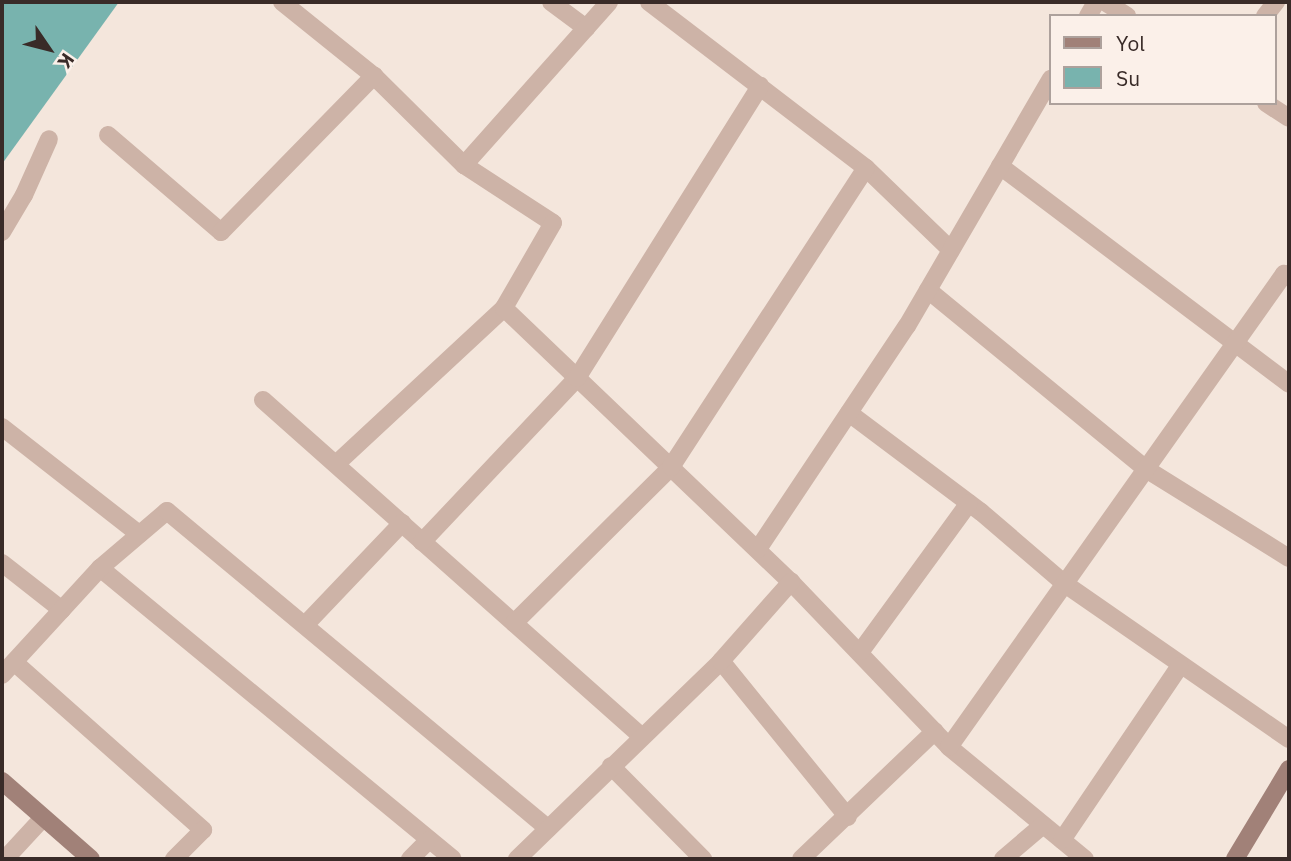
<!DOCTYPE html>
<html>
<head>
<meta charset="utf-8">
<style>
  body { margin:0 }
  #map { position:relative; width:1291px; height:861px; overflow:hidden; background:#f4e6dc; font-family:"IBM Plex Sans",sans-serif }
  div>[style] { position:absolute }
  .water>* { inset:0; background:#78b3ae }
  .street>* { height:18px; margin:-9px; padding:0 9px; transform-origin:9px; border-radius:9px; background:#cdb3a7 }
  .secondary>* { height:18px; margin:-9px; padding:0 9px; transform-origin:9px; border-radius:9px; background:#a18178 }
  span { translate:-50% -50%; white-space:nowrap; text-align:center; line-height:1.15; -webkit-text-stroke:7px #fbf0e9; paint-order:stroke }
  .frame { position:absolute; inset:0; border:4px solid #392b28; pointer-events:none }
  .legend { position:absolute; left:1049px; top:14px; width:228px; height:91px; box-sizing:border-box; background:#fbf0e9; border:2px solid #ada19c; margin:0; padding:9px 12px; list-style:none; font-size:21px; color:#392b28 }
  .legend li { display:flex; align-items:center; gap:14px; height:35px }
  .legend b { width:35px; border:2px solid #ada19c }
  .north { position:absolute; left:14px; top:14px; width:70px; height:70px; -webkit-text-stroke:5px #fbf0e9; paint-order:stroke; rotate:125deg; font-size:19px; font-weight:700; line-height:28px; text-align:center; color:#392b28 }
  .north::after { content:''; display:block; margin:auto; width:24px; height:32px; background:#392b28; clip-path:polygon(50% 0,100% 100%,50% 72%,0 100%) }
</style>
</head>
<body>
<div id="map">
  <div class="water">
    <div style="clip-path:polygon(2px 2px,119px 2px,2px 164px)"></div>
  </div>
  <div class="street">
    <div style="left:282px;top:2px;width:118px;rotate:38.8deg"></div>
    <div style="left:374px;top:76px;width:127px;rotate:44.7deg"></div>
    <div style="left:464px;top:165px;width:106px;rotate:33.1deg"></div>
    <div style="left:553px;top:223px;width:98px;rotate:120deg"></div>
    <div style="left:504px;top:308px;width:229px;rotate:137.1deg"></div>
    <div style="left:551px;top:2px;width:44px;rotate:36.6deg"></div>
    <div style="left:649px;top:2px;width:273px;rotate:37.4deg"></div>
    <div style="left:866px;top:168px;width:118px;rotate:44deg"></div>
    <div style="left:1105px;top:2px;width:26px;rotate:32deg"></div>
    <div style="left:1088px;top:16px;width:16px;rotate:-60deg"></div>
    <div style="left:1265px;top:16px;width:18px;rotate:-52deg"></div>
    <div style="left:1266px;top:103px;width:27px;rotate:33deg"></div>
    <div style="left:108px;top:135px;width:149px;rotate:40.6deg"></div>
    <div style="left:221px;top:232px;width:219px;rotate:-45.6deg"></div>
    <div style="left:464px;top:165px;width:218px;rotate:-48.3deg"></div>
    <div style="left:1000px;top:166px;width:362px;rotate:37deg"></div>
    <div style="left:2px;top:232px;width:43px;rotate:-59.3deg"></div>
    <div style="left:24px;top:195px;width:61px;rotate:-65.9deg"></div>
    <div style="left:928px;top:290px;width:282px;rotate:39.4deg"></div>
    <div style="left:1146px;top:469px;width:168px;rotate:31.9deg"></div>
    <div style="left:504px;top:308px;width:397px;rotate:43.7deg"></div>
    <div style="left:791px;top:582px;width:228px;rotate:46.2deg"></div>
    <div style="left:949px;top:747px;width:176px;rotate:39.5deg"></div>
    <div style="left:263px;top:400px;width:506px;rotate:41.63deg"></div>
    <div style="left:849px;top:413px;width:165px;rotate:36.9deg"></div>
    <div style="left:981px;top:512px;width:111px;rotate:40.6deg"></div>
    <div style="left:1065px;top:584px;width:272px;rotate:34.7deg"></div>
    <div style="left:2px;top:427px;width:174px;rotate:38deg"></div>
    <div style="left:422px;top:542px;width:226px;rotate:-46.6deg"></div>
    <div style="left:577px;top:378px;width:345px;rotate:-57.9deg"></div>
    <div style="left:758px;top:549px;width:268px;rotate:-56.3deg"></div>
    <div style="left:907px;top:326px;width:286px;rotate:-59.8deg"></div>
    <div style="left:2px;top:563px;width:76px;rotate:38.1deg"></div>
    <div style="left:100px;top:568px;width:457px;rotate:39.5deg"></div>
    <div style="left:514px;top:623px;width:221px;rotate:-44.8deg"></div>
    <div style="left:671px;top:467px;width:357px;rotate:-56.9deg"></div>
    <div style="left:305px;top:625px;width:141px;rotate:-46.4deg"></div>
    <div style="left:861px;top:651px;width:183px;rotate:-53.9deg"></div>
    <div style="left:721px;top:661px;width:201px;rotate:50.9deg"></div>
    <div style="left:14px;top:662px;width:253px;rotate:41.6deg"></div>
    <div style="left:203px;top:830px;width:41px;rotate:135deg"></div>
    <div style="left:2px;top:675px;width:145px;rotate:-47.5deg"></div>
    <div style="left:100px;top:568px;width:88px;rotate:-40.4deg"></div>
    <div style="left:167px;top:511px;width:496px;rotate:39.8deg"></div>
    <div style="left:949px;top:747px;width:580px;rotate:-54.69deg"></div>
    <div style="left:1284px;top:274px;width:6px;rotate:31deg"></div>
    <div style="left:611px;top:766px;width:131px;rotate:45.3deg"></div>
    <div style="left:1062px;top:840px;width:210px;rotate:-55.9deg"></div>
    <div style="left:5px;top:859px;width:56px;rotate:-47.2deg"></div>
    <div style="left:410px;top:859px;width:27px;rotate:-45deg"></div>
    <div style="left:517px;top:859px;width:284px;rotate:-44.1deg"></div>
    <div style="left:721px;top:661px;width:106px;rotate:-48.5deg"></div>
    <div style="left:801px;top:859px;width:185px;rotate:-43.7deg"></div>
    <div style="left:1003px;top:859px;width:52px;rotate:-40.4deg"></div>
  </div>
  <div class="secondary">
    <div style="left:2px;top:781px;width:118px;rotate:41.2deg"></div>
    <div style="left:1235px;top:859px;width:105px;rotate:-59deg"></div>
  </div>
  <div class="frame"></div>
  <ul class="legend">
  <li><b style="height:9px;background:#a18178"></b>Yol</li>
  <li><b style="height:19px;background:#78b3ae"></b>Su</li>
  </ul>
  <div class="north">K</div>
</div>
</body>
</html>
